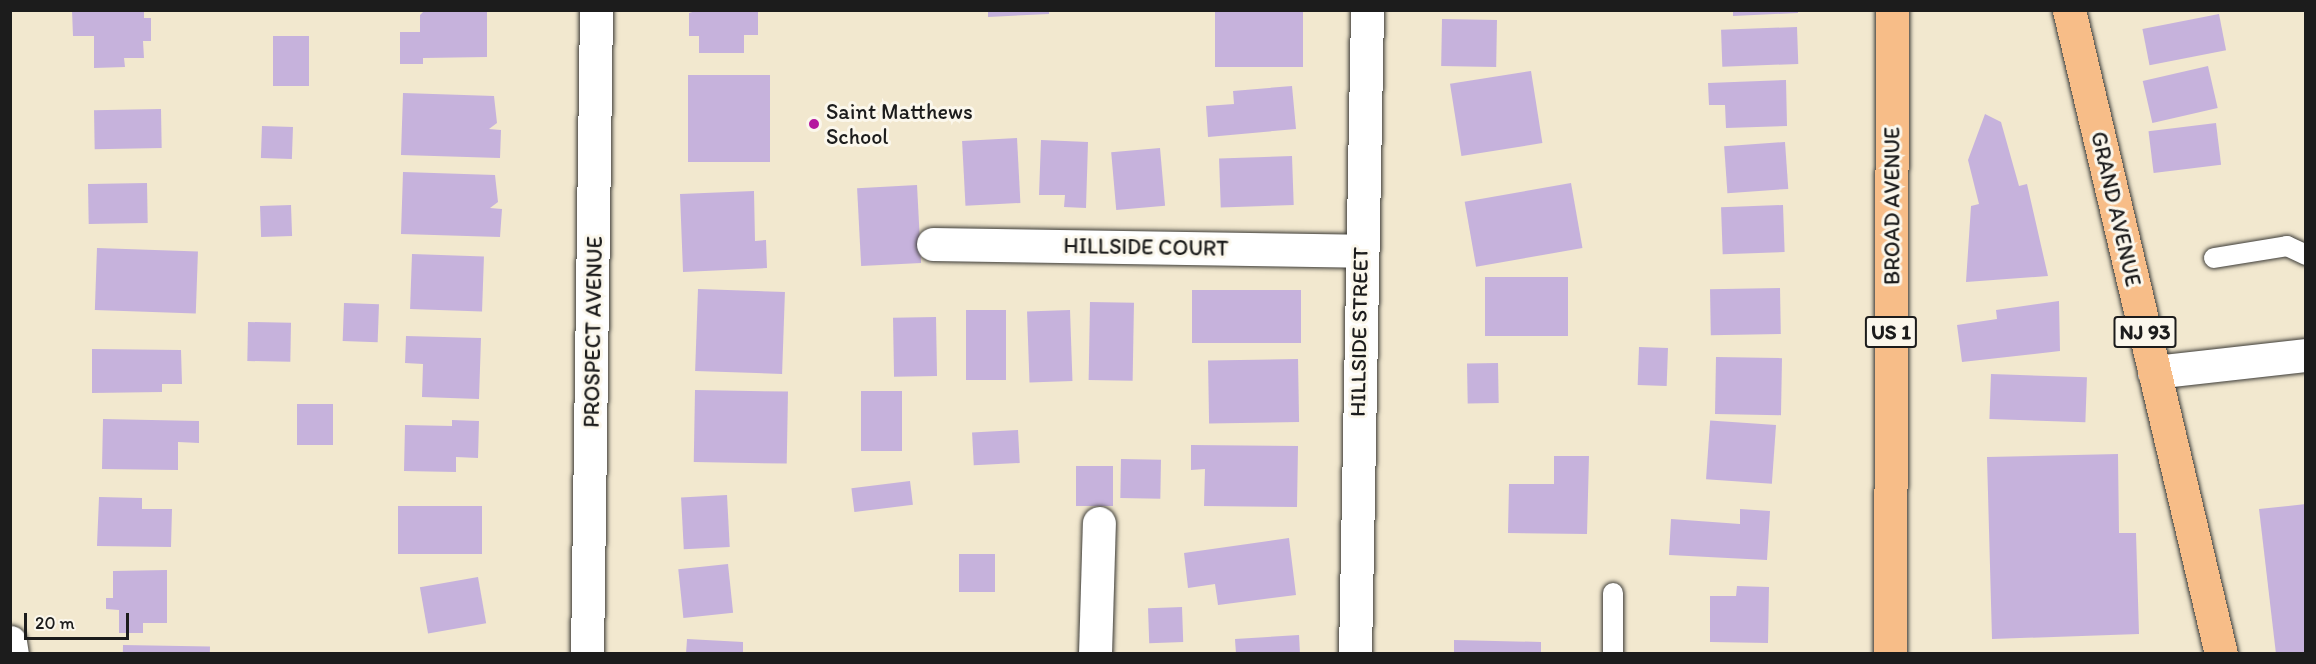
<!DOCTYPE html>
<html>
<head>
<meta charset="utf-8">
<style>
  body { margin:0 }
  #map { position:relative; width:2316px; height:664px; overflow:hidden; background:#f2e8cf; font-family:Itim,sans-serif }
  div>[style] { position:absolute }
  .building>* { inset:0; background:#c6b2dc; transform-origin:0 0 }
  .roads { filter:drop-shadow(0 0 2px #3c3b37) drop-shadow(0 0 2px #3c3b37) }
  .lane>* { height:20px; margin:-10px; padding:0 10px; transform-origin:10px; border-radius:10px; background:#fff }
  .street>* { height:33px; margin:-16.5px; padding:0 16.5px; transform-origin:16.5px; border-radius:16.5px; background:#fff }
  .primary>* { height:33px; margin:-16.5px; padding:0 16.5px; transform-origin:16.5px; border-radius:16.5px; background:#f7bd88 }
  .dots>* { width:16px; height:16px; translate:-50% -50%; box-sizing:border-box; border:3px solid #fbf7ec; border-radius:50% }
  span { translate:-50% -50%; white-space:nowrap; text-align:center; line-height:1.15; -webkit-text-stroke:6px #fbf7ec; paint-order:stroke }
  .shield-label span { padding:2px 4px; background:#fbf7ec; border:2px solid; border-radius:4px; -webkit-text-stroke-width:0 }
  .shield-label { font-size:21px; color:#1c1c1c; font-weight:700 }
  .poi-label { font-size:22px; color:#1c1c1c }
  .left { translate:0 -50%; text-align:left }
  .street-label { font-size:22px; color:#1c1c1c }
  .frame { position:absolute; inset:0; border:12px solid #1c1c1c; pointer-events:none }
  .scale { position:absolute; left:24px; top:613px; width:105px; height:27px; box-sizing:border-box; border:3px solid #1c1c1c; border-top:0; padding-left:8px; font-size:18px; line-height:21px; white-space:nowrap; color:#1c1c1c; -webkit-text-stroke:4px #fbf7ec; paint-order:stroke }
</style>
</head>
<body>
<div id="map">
  <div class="building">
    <div style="clip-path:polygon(72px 10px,144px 10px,144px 18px,151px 18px,151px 41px,143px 41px,144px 58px,124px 58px,125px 67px,94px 68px,94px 36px,73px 36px)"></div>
    <div style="clip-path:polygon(425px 10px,487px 10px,487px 57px,423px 58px,423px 64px,400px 64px,400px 32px,420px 32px,420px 15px)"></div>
    <div style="clip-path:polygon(699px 10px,758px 10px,758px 35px,744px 35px,744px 53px,699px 53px,699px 36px,689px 36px,689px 13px)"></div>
    <div style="clip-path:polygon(988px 10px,1049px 10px,1049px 14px,988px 17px)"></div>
    <div style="left:1215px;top:10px;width:88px;height:57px"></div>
    <div style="clip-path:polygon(1733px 10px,1798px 10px,1798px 13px,1733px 16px)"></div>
    <div style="left:2219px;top:14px;width:37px;height:78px;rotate:79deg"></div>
    <div style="left:1442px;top:19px;width:55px;height:47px;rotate:1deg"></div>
    <div style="left:1797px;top:27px;width:37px;height:76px;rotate:88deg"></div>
    <div style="left:273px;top:36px;width:36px;height:50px"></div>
    <div style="left:2208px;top:66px;width:43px;height:67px;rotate:77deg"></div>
    <div style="left:1531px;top:71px;width:73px;height:82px;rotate:81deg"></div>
    <div style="left:688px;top:75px;width:82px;height:87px"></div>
    <div style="clip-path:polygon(1786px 80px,1787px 126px,1726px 128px,1725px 105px,1709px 105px,1708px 83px)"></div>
    <div style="clip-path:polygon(1292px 86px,1296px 129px,1208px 137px,1206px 106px,1234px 104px,1233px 91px)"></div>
    <div style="clip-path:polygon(403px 93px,494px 96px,497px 123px,489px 129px,501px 130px,500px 158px,401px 155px)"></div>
    <div style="left:161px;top:109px;width:39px;height:67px;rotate:89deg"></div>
    <div style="clip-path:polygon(1985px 114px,2001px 122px,2019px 186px,2027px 184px,2048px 276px,1966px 282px,1971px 206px,1979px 204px,1968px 160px)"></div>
    <div style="left:2216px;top:123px;width:42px;height:68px;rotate:83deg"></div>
    <div style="left:262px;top:126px;width:31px;height:32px;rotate:2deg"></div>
    <div style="left:1017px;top:138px;width:65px;height:55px;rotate:87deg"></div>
    <div style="clip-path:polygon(1041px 140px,1088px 142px,1086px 208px,1064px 207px,1065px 195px,1039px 195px)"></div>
    <div style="left:1785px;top:142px;width:47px;height:61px;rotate:86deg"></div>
    <div style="left:1160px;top:148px;width:58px;height:49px;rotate:85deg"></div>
    <div style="left:1292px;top:156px;width:49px;height:73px;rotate:88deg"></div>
    <div style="clip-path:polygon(403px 172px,495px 175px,498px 202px,490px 208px,502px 209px,500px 237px,401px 234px)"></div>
    <div style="left:147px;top:183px;width:40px;height:59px;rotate:89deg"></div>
    <div style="left:1571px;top:183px;width:66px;height:108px;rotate:80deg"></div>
    <div style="left:917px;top:185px;width:78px;height:60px;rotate:87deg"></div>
    <div style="clip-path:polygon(754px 191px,755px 241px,766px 240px,767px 268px,683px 272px,680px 194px)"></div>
    <div style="left:291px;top:205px;width:31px;height:31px;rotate:88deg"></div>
    <div style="left:1783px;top:205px;width:47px;height:62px;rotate:88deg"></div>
    <div style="left:97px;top:248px;width:101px;height:62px;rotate:2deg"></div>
    <div style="left:412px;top:254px;width:72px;height:55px;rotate:2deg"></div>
    <div style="left:1568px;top:277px;width:59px;height:83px;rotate:90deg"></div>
    <div style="left:1780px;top:288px;width:46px;height:70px;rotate:89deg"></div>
    <div style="left:698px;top:289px;width:87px;height:82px;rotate:2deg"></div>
    <div style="left:1301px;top:290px;width:53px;height:109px;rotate:90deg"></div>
    <div style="clip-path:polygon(2059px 301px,2060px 351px,1962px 362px,1957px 325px,1997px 319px,1996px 310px)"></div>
    <div style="left:1090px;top:302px;width:44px;height:78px;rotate:1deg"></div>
    <div style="left:344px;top:303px;width:35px;height:38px;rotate:2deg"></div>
    <div style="left:966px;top:310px;width:40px;height:70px"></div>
    <div style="left:1070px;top:310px;width:71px;height:43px;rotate:88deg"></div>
    <div style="left:936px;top:317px;width:59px;height:43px;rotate:89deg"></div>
    <div style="left:248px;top:322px;width:43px;height:39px;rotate:1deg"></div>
    <div style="clip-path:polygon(406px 336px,481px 338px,479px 399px,422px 397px,423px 364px,405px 363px)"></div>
    <div style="left:1639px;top:347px;width:29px;height:38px;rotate:2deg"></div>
    <div style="clip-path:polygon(92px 349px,181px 350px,182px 384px,162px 384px,162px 392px,92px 393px)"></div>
    <div style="left:1716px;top:357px;width:66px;height:57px;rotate:1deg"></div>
    <div style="left:1298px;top:359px;width:63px;height:90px;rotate:89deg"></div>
    <div style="left:1498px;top:363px;width:40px;height:31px;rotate:89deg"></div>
    <div style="left:1991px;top:374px;width:96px;height:45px;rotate:2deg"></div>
    <div style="left:695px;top:390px;width:93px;height:72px;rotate:1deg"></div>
    <div style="left:861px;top:391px;width:41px;height:60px"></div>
    <div style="left:297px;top:404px;width:36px;height:41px"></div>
    <div style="clip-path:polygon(103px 419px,199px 421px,199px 443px,178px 442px,178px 470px,102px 469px)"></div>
    <div style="clip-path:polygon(452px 420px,479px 421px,478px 458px,456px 457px,456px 472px,404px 471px,405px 425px,452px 426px)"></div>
    <div style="left:1776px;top:425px;width:59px;height:66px;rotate:94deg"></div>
    <div style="left:1018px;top:430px;width:33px;height:46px;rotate:87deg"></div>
    <div style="clip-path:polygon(1191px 445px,1298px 446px,1297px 507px,1204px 506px,1205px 469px,1191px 470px)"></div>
    <div style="clip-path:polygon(2118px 454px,2119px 533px,2136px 533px,2139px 634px,1992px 639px,1987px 457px)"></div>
    <div style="clip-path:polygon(1554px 456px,1589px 456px,1587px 534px,1508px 533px,1509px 484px,1554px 484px)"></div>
    <div style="left:1121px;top:459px;width:40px;height:39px;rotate:1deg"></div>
    <div style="left:1076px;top:466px;width:37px;height:40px"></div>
    <div style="left:910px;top:481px;width:24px;height:59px;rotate:83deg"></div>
    <div style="left:727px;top:495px;width:52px;height:46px;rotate:87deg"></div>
    <div style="clip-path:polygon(99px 497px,142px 498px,142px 509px,172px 509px,171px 547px,97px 546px)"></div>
    <div style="clip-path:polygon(2306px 504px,2306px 654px,2276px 654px,2259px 509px)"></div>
    <div style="left:482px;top:506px;width:48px;height:84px;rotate:90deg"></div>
    <div style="clip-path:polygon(1740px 509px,1770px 511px,1767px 560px,1669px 555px,1671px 519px,1740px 524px)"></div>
    <div style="clip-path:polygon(1289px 538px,1296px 595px,1218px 605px,1215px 584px,1188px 588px,1184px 553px)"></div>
    <div style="left:959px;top:554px;width:36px;height:38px"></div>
    <div style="left:728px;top:564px;width:49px;height:50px;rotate:84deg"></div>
    <div style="clip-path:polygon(167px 570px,167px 623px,143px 623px,143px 633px,119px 633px,119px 610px,106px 609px,106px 598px,113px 598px,113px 571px)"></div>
    <div style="left:478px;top:577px;width:47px;height:59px;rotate:80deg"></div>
    <div style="clip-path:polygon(1737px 586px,1769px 587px,1768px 643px,1710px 642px,1710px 596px,1736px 596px)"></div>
    <div style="left:1182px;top:607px;width:35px;height:34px;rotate:88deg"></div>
    <div style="clip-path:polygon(1299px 635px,1300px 654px,1236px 654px,1235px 639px)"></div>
    <div style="clip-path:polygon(687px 639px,743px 642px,743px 654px,686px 654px)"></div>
    <div style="clip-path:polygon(1454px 640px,1541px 642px,1541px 654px,1454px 654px)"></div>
    <div style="left:123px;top:645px;width:87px;height:9px;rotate:1deg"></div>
  </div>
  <div class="roads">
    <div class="lane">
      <div style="left:2214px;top:258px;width:74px;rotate:-9.3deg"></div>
      <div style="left:2287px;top:246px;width:21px;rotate:25deg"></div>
      <div style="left:1613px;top:654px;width:61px;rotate:-90deg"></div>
    </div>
    <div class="street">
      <div style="left:933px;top:244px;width:427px;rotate:0.9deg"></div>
      <div style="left:2154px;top:372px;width:153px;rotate:-6.4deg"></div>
      <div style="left:10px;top:642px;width:12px;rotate:81deg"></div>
      <div style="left:587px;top:654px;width:644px;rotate:-89.2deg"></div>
      <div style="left:1095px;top:654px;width:131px;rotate:-88.3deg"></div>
      <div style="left:1355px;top:654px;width:644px;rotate:-88.93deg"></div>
    </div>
    <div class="primary">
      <div style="left:2069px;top:10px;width:662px;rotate:76.72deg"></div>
      <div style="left:1890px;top:654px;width:644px;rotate:-89.82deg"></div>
    </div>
  </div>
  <div class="dots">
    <div style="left:814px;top:124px;background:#b5179e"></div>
  </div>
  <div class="shield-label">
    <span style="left:1891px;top:332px">US 1</span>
    <span style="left:2145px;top:332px">NJ 93</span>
  </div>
  <div class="poi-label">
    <span class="left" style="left:826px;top:124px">Saint Matthews<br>School</span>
  </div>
  <div class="street-label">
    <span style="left:1892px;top:206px;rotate:-90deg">BROAD AVENUE</span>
    <span style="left:2116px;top:209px;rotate:77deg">GRAND AVENUE</span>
    <span style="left:1146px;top:247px;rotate:1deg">HILLSIDE COURT</span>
    <span style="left:593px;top:332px;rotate:-89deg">PROSPECT AVENUE</span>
    <span style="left:1359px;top:332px;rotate:-89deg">HILLSIDE STREET</span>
  </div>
  <div class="frame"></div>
  <div class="scale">20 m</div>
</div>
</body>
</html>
